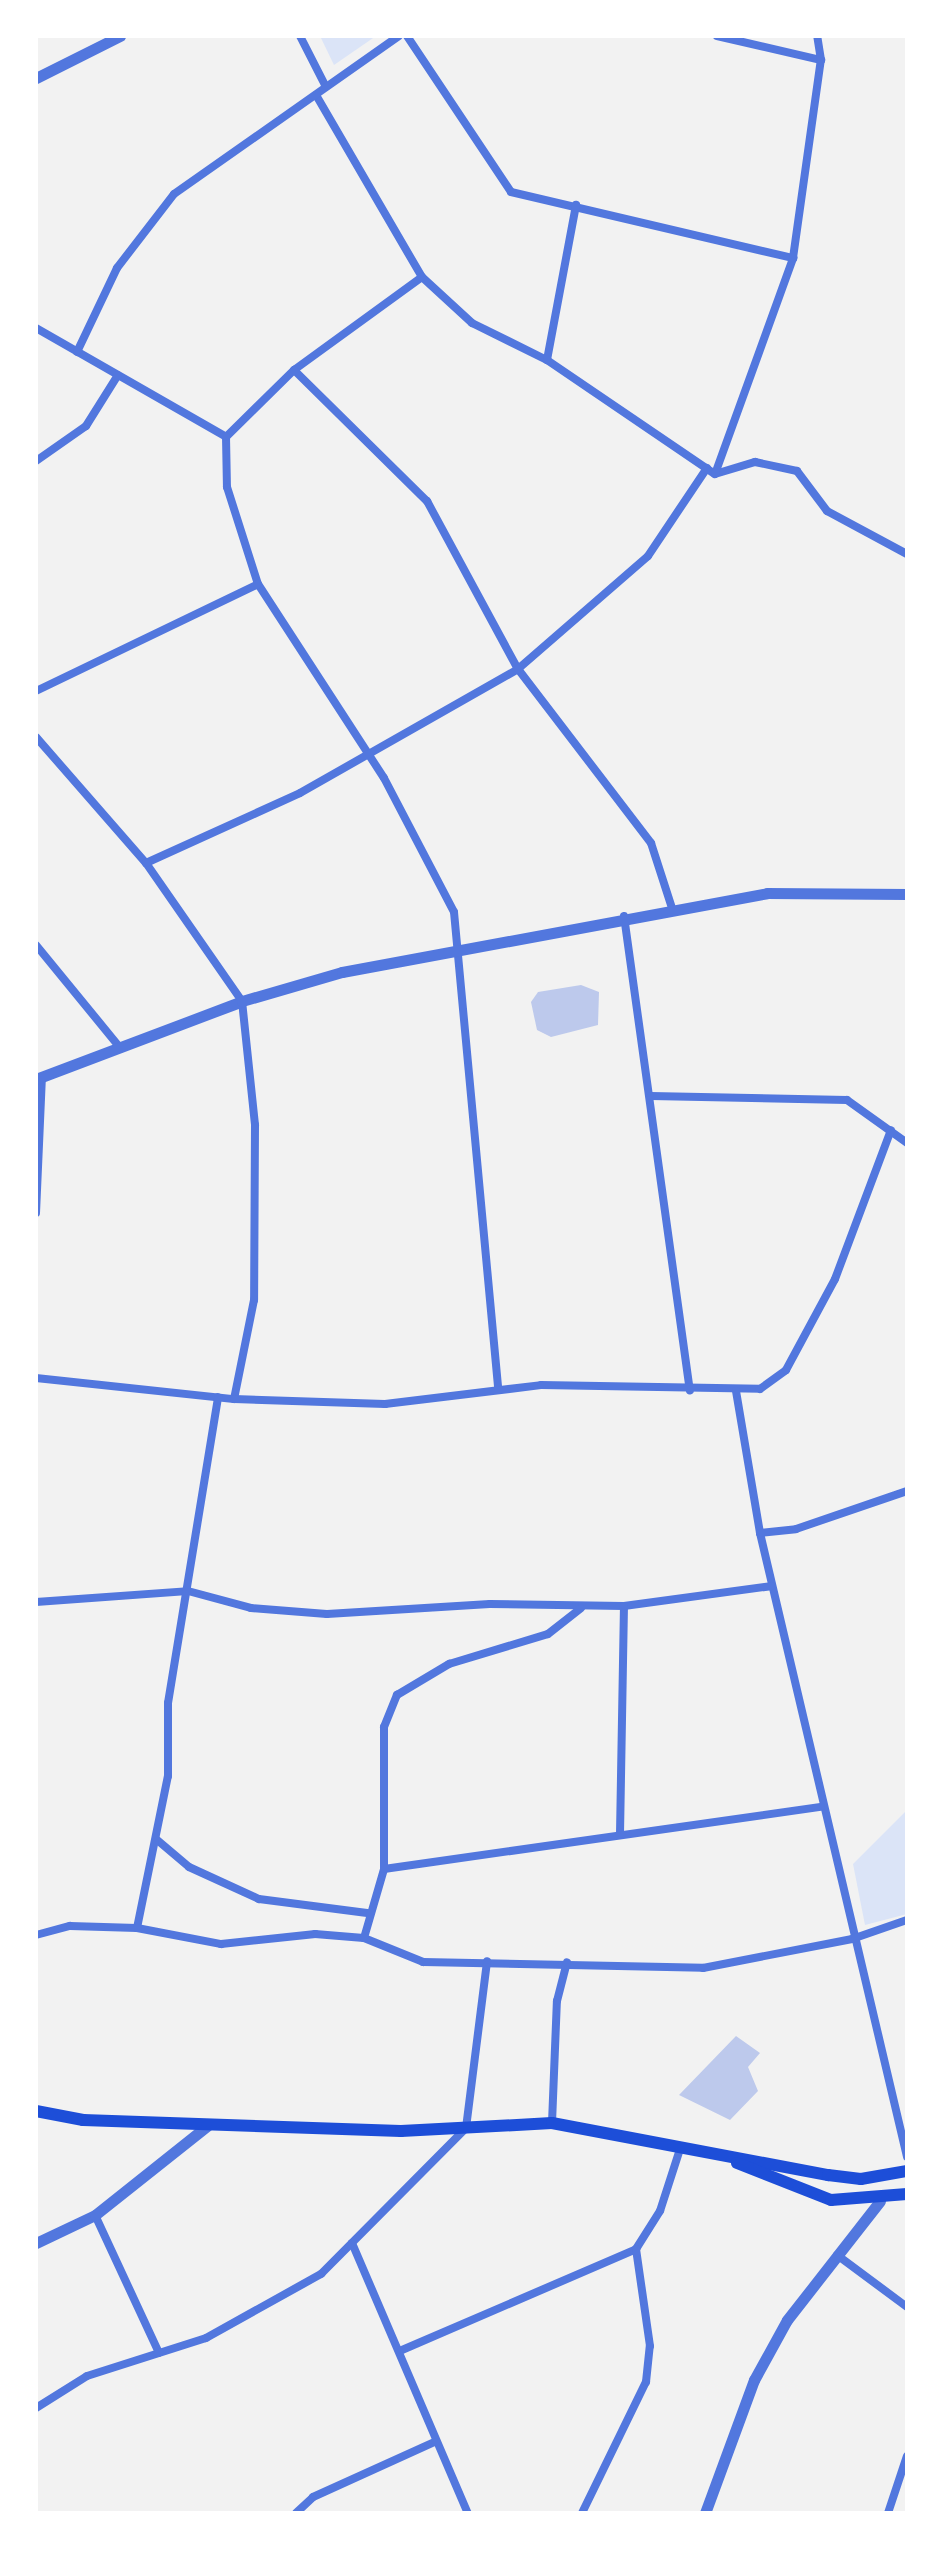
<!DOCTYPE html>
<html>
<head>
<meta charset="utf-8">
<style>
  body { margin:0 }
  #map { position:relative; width:943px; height:2549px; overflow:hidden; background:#f2f2f2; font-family:Montserrat,sans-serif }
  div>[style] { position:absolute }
  .green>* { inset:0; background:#dbe4f7 }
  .building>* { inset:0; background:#bdc9ec }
  .minor>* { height:8px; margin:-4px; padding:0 4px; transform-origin:4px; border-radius:4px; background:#5277de }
  .tertiary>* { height:11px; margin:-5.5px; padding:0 5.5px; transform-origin:5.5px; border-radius:5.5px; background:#5277de }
  .secondary>* { height:12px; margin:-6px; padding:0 6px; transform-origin:6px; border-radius:6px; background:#1d4ed8 }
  span { translate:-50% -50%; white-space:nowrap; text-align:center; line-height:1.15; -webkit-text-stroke:6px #fff; paint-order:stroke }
  .frame { position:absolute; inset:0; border:38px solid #fff; pointer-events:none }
</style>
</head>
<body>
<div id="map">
  <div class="green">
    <div style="clip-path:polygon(320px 36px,376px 36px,334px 65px)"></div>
    <div style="clip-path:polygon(907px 1810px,907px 1914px,865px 1925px,853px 1864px)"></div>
  </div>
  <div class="building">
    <div style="clip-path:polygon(581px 985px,599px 992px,598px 1025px,551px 1037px,537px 1030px,531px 1002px,538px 992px)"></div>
    <div style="clip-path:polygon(736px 2036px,760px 2053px,748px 2067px,758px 2091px,730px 2120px,679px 2095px)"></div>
  </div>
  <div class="minor">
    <div style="left:300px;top:36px;width:57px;rotate:63deg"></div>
    <div style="left:407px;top:36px;width:187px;rotate:56.3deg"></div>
    <div style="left:511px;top:192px;width:290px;rotate:13.2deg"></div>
    <div style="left:717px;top:36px;width:107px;rotate:13deg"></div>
    <div style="left:316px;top:95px;width:211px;rotate:59.8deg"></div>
    <div style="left:422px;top:277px;width:68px;rotate:42.6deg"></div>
    <div style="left:472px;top:323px;width:84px;rotate:26.3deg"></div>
    <div style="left:547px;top:360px;width:203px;rotate:34.2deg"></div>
    <div style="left:715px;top:474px;width:42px;rotate:-16.7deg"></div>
    <div style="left:755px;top:462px;width:43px;rotate:12.1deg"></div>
    <div style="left:797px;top:471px;width:50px;rotate:53.1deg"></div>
    <div style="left:827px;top:511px;width:91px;rotate:28.3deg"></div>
    <div style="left:422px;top:277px;width:158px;rotate:144deg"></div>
    <div style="left:294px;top:370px;width:95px;rotate:135.4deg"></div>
    <div style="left:226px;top:437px;width:50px;rotate:88.9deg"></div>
    <div style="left:227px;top:487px;width:102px;rotate:72.3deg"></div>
    <div style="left:258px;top:584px;width:231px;rotate:57deg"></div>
    <div style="left:384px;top:778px;width:151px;rotate:62.4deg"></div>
    <div style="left:454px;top:912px;width:479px;rotate:84.7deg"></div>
    <div style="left:36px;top:328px;width:219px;rotate:29.8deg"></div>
    <div style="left:77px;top:352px;width:93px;rotate:-64.5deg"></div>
    <div style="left:117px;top:268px;width:93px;rotate:-52.4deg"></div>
    <div style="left:174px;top:194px;width:275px;rotate:-35.1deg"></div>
    <div style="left:547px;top:360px;width:158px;rotate:-79.4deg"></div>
    <div style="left:294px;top:370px;width:187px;rotate:44.6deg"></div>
    <div style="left:427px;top:501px;width:191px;rotate:61.6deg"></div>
    <div style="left:518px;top:669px;width:219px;rotate:52.6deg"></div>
    <div style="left:651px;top:843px;width:68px;rotate:72.1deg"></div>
    <div style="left:36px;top:461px;width:61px;rotate:-35deg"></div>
    <div style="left:86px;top:426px;width:60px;rotate:-57.9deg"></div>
    <div style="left:715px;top:474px;width:230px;rotate:-70.1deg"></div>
    <div style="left:793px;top:258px;width:200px;rotate:-82deg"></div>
    <div style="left:821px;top:60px;width:24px;rotate:-99deg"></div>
    <div style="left:36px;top:691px;width:246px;rotate:-25.7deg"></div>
    <div style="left:36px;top:737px;width:167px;rotate:48.9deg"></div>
    <div style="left:146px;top:863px;width:168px;rotate:55.2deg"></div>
    <div style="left:242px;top:1001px;width:125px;rotate:84deg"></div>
    <div style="left:255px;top:1125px;width:175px;rotate:90.3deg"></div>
    <div style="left:254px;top:1300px;width:101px;rotate:101.4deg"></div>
    <div style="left:146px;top:863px;width:169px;rotate:-24.4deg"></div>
    <div style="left:300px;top:793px;width:251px;rotate:-29.6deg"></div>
    <div style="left:518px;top:669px;width:172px;rotate:-41deg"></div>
    <div style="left:648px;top:556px;width:106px;rotate:-56.2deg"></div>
    <div style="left:624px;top:916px;width:479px;rotate:82.1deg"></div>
    <div style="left:36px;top:945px;width:134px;rotate:50.7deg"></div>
    <div style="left:651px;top:1096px;width:196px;rotate:1.2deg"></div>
    <div style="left:847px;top:1100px;width:74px;rotate:35.6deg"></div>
    <div style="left:36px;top:1213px;width:136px;rotate:-87.5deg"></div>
    <div style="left:36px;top:1378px;width:199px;rotate:6.1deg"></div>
    <div style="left:234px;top:1399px;width:151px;rotate:1.9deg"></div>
    <div style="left:385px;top:1404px;width:157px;rotate:-6.9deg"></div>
    <div style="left:541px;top:1385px;width:219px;rotate:1deg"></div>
    <div style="left:760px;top:1389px;width:32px;rotate:-36deg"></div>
    <div style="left:786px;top:1370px;width:103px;rotate:-61.7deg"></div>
    <div style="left:835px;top:1279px;width:159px;rotate:-69.4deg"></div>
    <div style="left:736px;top:1391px;width:144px;rotate:80.4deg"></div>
    <div style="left:760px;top:1533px;width:641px;rotate:76.74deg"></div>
    <div style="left:760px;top:1533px;width:36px;rotate:-6deg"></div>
    <div style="left:796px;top:1529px;width:117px;rotate:-18.9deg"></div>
    <div style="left:36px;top:1602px;width:152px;rotate:-4.1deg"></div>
    <div style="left:188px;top:1591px;width:65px;rotate:15.1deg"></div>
    <div style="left:251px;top:1608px;width:76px;rotate:4.5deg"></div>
    <div style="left:327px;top:1614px;width:163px;rotate:-3.5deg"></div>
    <div style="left:490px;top:1604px;width:134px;rotate:0.9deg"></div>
    <div style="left:624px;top:1606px;width:148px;rotate:-7.7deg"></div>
    <div style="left:620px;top:1834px;width:228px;rotate:-89deg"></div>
    <div style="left:156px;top:1839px;width:43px;rotate:40.3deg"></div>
    <div style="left:189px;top:1867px;width:77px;rotate:24.6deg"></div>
    <div style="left:259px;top:1899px;width:109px;rotate:7.4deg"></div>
    <div style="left:384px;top:1869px;width:441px;rotate:-8.1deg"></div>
    <div style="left:137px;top:1928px;width:155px;rotate:-78.5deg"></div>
    <div style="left:168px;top:1776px;width:73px;rotate:-90deg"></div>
    <div style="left:168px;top:1703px;width:310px;rotate:-80.7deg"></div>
    <div style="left:36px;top:1935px;width:35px;rotate:-15deg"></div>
    <div style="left:70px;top:1926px;width:67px;rotate:1.7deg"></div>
    <div style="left:137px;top:1928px;width:86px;rotate:10.8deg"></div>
    <div style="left:221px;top:1944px;width:95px;rotate:-6.1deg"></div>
    <div style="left:315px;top:1934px;width:49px;rotate:4.7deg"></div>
    <div style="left:364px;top:1938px;width:64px;rotate:22.1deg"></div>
    <div style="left:423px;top:1962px;width:280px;rotate:1.2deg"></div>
    <div style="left:703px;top:1968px;width:152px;rotate:-11deg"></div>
    <div style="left:852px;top:1939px;width:58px;rotate:-19.1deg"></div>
    <div style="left:364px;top:1938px;width:72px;rotate:-73.8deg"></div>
    <div style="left:384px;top:1869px;width:142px;rotate:-90deg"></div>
    <div style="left:384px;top:1727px;width:35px;rotate:-68deg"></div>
    <div style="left:397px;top:1695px;width:61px;rotate:-30.8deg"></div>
    <div style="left:449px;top:1664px;width:103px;rotate:-16.9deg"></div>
    <div style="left:548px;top:1634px;width:42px;rotate:-38.2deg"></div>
    <div style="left:552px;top:2123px;width:122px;rotate:-87.7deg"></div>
    <div style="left:557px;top:2001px;width:40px;rotate:-75.6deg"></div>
    <div style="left:95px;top:2215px;width:152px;rotate:65.1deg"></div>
    <div style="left:352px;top:2243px;width:294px;rotate:66.8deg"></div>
    <div style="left:837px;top:2255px;width:87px;rotate:36.6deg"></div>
    <div style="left:402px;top:2350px;width:255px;rotate:-23.3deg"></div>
    <div style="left:636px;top:2249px;width:45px;rotate:-57.7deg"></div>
    <div style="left:660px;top:2211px;width:68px;rotate:-72.1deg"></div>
    <div style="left:36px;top:2408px;width:60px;rotate:-32.1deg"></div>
    <div style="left:87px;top:2376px;width:125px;rotate:-17.7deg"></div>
    <div style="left:206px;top:2338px;width:132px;rotate:-29.1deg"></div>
    <div style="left:321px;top:2274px;width:206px;rotate:-45.2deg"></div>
    <div style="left:466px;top:2128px;width:168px;rotate:-82.8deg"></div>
    <div style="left:296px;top:2513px;width:23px;rotate:-43deg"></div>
    <div style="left:313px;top:2497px;width:133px;rotate:-24.4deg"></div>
    <div style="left:582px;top:2513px;width:146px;rotate:-64deg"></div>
    <div style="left:646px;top:2382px;width:36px;rotate:-84deg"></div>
    <div style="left:650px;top:2346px;width:98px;rotate:-98.2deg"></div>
    <div style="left:888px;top:2513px;width:60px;rotate:-71.6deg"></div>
  </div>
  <div class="tertiary">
    <div style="left:36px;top:78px;width:94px;rotate:-26.6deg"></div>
    <div style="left:36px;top:1079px;width:220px;rotate:-20.7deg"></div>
    <div style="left:242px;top:1001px;width:104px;rotate:-16.2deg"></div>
    <div style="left:342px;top:972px;width:432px;rotate:-10.5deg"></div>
    <div style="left:767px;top:893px;width:140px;rotate:0.4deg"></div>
    <div style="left:36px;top:2243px;width:65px;rotate:-25.4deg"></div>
    <div style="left:95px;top:2215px;width:144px;rotate:-38.5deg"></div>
    <div style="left:705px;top:2513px;width:142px;rotate:-69.8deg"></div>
    <div style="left:754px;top:2380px;width:68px;rotate:-61.2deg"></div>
    <div style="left:787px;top:2320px;width:151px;rotate:-52deg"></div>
  </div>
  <div class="secondary">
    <div style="left:36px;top:2111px;width:48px;rotate:10.8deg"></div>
    <div style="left:83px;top:2120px;width:318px;rotate:2deg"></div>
    <div style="left:401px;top:2131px;width:151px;rotate:-3deg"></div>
    <div style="left:552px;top:2123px;width:281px;rotate:10.7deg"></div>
    <div style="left:828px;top:2175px;width:33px;rotate:7deg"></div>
    <div style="left:861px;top:2179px;width:47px;rotate:-9.9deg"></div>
    <div style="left:737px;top:2163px;width:101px;rotate:21.5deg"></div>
    <div style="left:831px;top:2200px;width:76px;rotate:-4.5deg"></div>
  </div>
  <div class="frame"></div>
</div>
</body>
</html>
